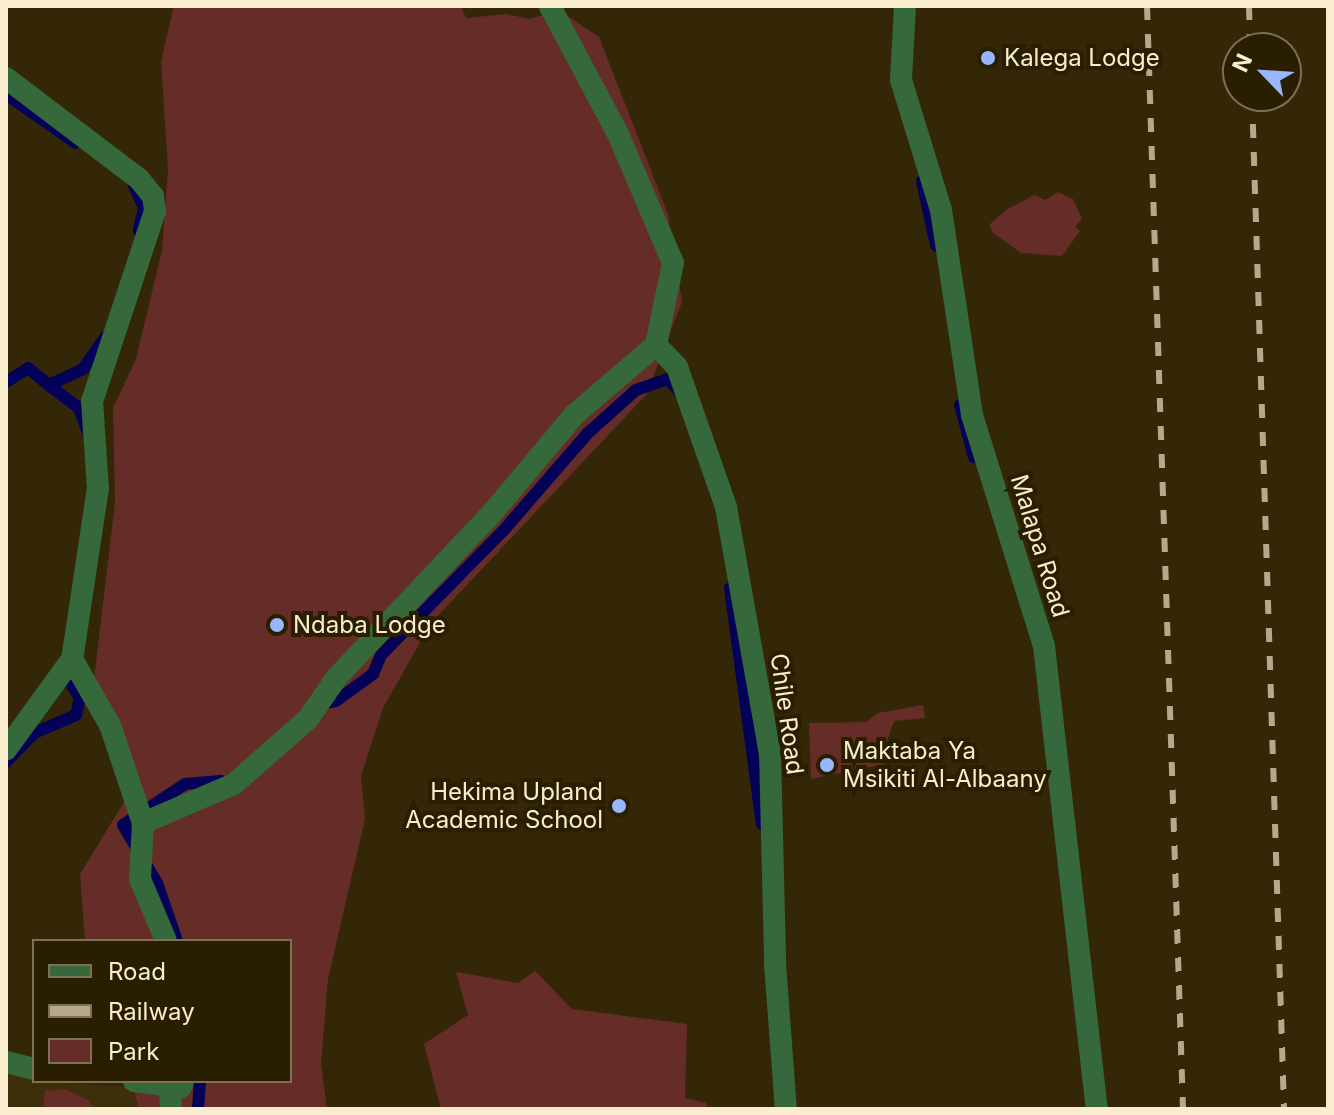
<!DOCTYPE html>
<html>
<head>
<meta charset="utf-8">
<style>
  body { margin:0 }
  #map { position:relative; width:1334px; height:1115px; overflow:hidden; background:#342708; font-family:Inter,sans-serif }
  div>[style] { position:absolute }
  .built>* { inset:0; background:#3d2f0a }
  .green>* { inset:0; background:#662c27 }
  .stream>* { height:12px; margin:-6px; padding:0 6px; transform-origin:6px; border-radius:6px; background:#030258 }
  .minor>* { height:22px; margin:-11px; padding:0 11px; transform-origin:11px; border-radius:11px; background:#35683a }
  .rail>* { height:6px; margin-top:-3px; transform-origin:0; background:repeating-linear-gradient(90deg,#b5a88b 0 14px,transparent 0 28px) }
  .dots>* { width:22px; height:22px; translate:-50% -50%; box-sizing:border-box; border:4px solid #2a1e00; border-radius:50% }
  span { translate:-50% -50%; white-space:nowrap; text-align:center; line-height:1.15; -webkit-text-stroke:8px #2a1e00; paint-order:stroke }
  .poi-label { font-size:24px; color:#f9eccf }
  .left { translate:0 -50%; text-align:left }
  .right { translate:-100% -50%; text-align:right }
  .street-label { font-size:24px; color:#f9eccf }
  .frame { position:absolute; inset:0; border:8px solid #f9eccf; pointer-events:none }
  .legend { position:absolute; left:32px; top:939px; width:260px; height:144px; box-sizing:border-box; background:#2a1e00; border:2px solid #7d7053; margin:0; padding:10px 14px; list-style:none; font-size:24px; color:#f9eccf }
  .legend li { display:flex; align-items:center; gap:16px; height:40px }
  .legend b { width:40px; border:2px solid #7d7053 }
  .north { position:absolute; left:1222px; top:32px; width:80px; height:80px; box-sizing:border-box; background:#2a1e00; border:2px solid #7d7053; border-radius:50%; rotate:295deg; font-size:22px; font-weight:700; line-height:32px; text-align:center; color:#f9eccf }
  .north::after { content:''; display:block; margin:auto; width:28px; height:36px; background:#97b6fd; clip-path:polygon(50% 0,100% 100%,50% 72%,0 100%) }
</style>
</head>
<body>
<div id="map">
  <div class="built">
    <div style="clip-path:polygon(6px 1062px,34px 1068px,34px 1081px,132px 1087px,174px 1109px,6px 1109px)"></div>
  </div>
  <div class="green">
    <div style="clip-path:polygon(174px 6px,461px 6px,466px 18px,507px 14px,529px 19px,560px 11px,599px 37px,668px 214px,682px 302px,646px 395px,431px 623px,383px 708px,361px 776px,365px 819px,328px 979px,321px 1064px,327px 1109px,139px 1109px,132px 1081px,290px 1081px,290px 941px,85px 941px,80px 874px,137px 781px,91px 705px,115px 502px,113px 408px,136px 359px,162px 250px,168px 170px,161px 61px)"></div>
    <div style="clip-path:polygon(1058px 192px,1073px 199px,1082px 219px,1075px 227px,1080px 231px,1062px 256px,1021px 253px,993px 233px,989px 225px,1006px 210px,1034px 195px,1045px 200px)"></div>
    <div style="clip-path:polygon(923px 705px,925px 718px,894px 721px,887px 741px,880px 744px,884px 764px,811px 779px,809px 723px,866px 722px,878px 713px)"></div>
    <div style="clip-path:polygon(535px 971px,572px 1009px,687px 1024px,685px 1098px,706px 1103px,709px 1109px,441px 1109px,424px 1044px,468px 1015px,456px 972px,518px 983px)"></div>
    <div style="clip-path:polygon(65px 1089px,88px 1100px,94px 1109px,43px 1109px,45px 1091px)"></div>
  </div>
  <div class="stream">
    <div style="left:6px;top:94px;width:85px;rotate:35deg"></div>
    <div style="left:922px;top:181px;width:66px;rotate:77.7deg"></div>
    <div style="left:133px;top:183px;width:27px;rotate:66deg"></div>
    <div style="left:144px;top:208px;width:23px;rotate:103deg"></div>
    <div style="left:6px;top:382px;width:26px;rotate:-32deg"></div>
    <div style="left:28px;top:368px;width:27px;rotate:39deg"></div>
    <div style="left:960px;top:405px;width:54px;rotate:74.9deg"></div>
    <div style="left:87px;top:430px;width:23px;rotate:-110deg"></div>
    <div style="left:79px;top:408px;width:38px;rotate:-143deg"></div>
    <div style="left:49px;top:385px;width:38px;rotate:-25deg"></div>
    <div style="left:83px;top:369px;width:39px;rotate:-55deg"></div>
    <div style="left:730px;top:588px;width:238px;rotate:82.3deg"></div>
    <div style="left:319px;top:704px;width:17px;rotate:-10deg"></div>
    <div style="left:336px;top:701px;width:46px;rotate:-36.1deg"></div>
    <div style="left:373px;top:674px;width:21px;rotate:-67deg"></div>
    <div style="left:381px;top:655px;width:174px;rotate:-45.5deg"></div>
    <div style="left:503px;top:531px;width:130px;rotate:-49.1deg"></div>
    <div style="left:588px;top:433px;width:64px;rotate:-41.9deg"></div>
    <div style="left:636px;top:390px;width:34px;rotate:-19deg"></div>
    <div style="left:668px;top:379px;width:19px;rotate:47deg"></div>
    <div style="left:6px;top:762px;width:40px;rotate:-46deg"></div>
    <div style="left:34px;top:733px;width:46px;rotate:-23.2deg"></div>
    <div style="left:76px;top:715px;width:17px;rotate:-77deg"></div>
    <div style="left:80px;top:698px;width:17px;rotate:-123deg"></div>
    <div style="left:177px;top:941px;width:61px;rotate:-109deg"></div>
    <div style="left:157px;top:883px;width:67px;rotate:-120.4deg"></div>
    <div style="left:123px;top:825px;width:74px;rotate:-33.5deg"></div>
    <div style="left:185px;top:784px;width:36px;rotate:-5deg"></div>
    <div style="left:198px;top:1109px;width:28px;rotate:-86deg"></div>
  </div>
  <div class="minor">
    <div style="left:905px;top:6px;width:74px;rotate:93.1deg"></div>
    <div style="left:901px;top:80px;width:136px;rotate:72.9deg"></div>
    <div style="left:941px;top:210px;width:207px;rotate:81.4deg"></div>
    <div style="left:972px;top:415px;width:242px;rotate:72.7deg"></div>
    <div style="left:1044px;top:646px;width:466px;rotate:83.5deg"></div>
    <div style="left:6px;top:78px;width:167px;rotate:37.2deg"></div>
    <div style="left:139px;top:179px;width:22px;rotate:51deg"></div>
    <div style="left:153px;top:196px;width:15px;rotate:82deg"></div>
    <div style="left:155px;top:211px;width:200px;rotate:108.3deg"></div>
    <div style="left:92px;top:401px;width:87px;rotate:86.1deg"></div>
    <div style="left:98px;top:488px;width:173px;rotate:98.6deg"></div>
    <div style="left:72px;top:659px;width:112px;rotate:126deg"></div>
    <div style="left:656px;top:345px;width:30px;rotate:46deg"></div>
    <div style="left:677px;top:367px;width:148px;rotate:70.7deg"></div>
    <div style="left:726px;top:507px;width:250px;rotate:79.9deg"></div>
    <div style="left:770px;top:753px;width:211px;rotate:88.6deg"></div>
    <div style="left:775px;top:964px;width:145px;rotate:85.7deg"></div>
    <div style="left:72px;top:659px;width:76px;rotate:60.1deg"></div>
    <div style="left:110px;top:725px;width:103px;rotate:71.4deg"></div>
    <div style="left:143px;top:823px;width:56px;rotate:93.1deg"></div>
    <div style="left:140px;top:879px;width:67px;rotate:67.2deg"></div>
    <div style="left:143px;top:823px;width:99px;rotate:-23.2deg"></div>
    <div style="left:234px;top:784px;width:98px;rotate:-41.3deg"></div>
    <div style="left:308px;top:719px;width:51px;rotate:-55.4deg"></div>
    <div style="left:337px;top:677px;width:227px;rotate:-46.6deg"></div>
    <div style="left:493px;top:512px;width:126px;rotate:-50.1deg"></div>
    <div style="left:574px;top:415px;width:108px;rotate:-40.5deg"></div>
    <div style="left:656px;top:345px;width:84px;rotate:-78.3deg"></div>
    <div style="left:673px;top:263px;width:140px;rotate:-113.1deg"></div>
    <div style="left:618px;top:134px;width:145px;rotate:-118deg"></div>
    <div style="left:6px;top:1062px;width:29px;rotate:14deg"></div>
    <div style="left:134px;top:1081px;width:47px;rotate:7.3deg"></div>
    <div style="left:181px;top:1087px;width:6px;rotate:-72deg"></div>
    <div style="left:170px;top:1084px;width:25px;rotate:88deg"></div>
  </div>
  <div class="rail">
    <div style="left:1147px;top:6px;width:1104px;rotate:88.13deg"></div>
    <div style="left:1249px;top:6px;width:42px;rotate:88.6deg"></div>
    <div style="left:1252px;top:96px;width:1014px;rotate:88.19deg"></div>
  </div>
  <div class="dots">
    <div style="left:988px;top:58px;background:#97b6fd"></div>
    <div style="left:277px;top:625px;background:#97b6fd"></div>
    <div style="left:827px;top:765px;background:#97b6fd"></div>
    <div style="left:619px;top:806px;background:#97b6fd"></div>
  </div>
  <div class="poi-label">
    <span class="left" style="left:1004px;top:58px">Kalega Lodge</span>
    <span class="left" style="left:293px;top:625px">Ndaba Lodge</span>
    <span class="left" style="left:843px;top:765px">Maktaba Ya<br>Msikiti Al-Albaany</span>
    <span class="right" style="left:603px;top:806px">Hekima Upland<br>Academic School</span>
  </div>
  <div class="street-label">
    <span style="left:1040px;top:546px;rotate:73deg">Malapa Road</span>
    <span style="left:787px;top:714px;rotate:82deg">Chile Road</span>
  </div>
  <div class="frame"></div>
  <ul class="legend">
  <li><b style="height:10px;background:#35683a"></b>Road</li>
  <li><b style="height:10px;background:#b5a88b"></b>Railway</li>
  <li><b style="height:22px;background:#662c27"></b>Park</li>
  </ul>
  <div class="north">N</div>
</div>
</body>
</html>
